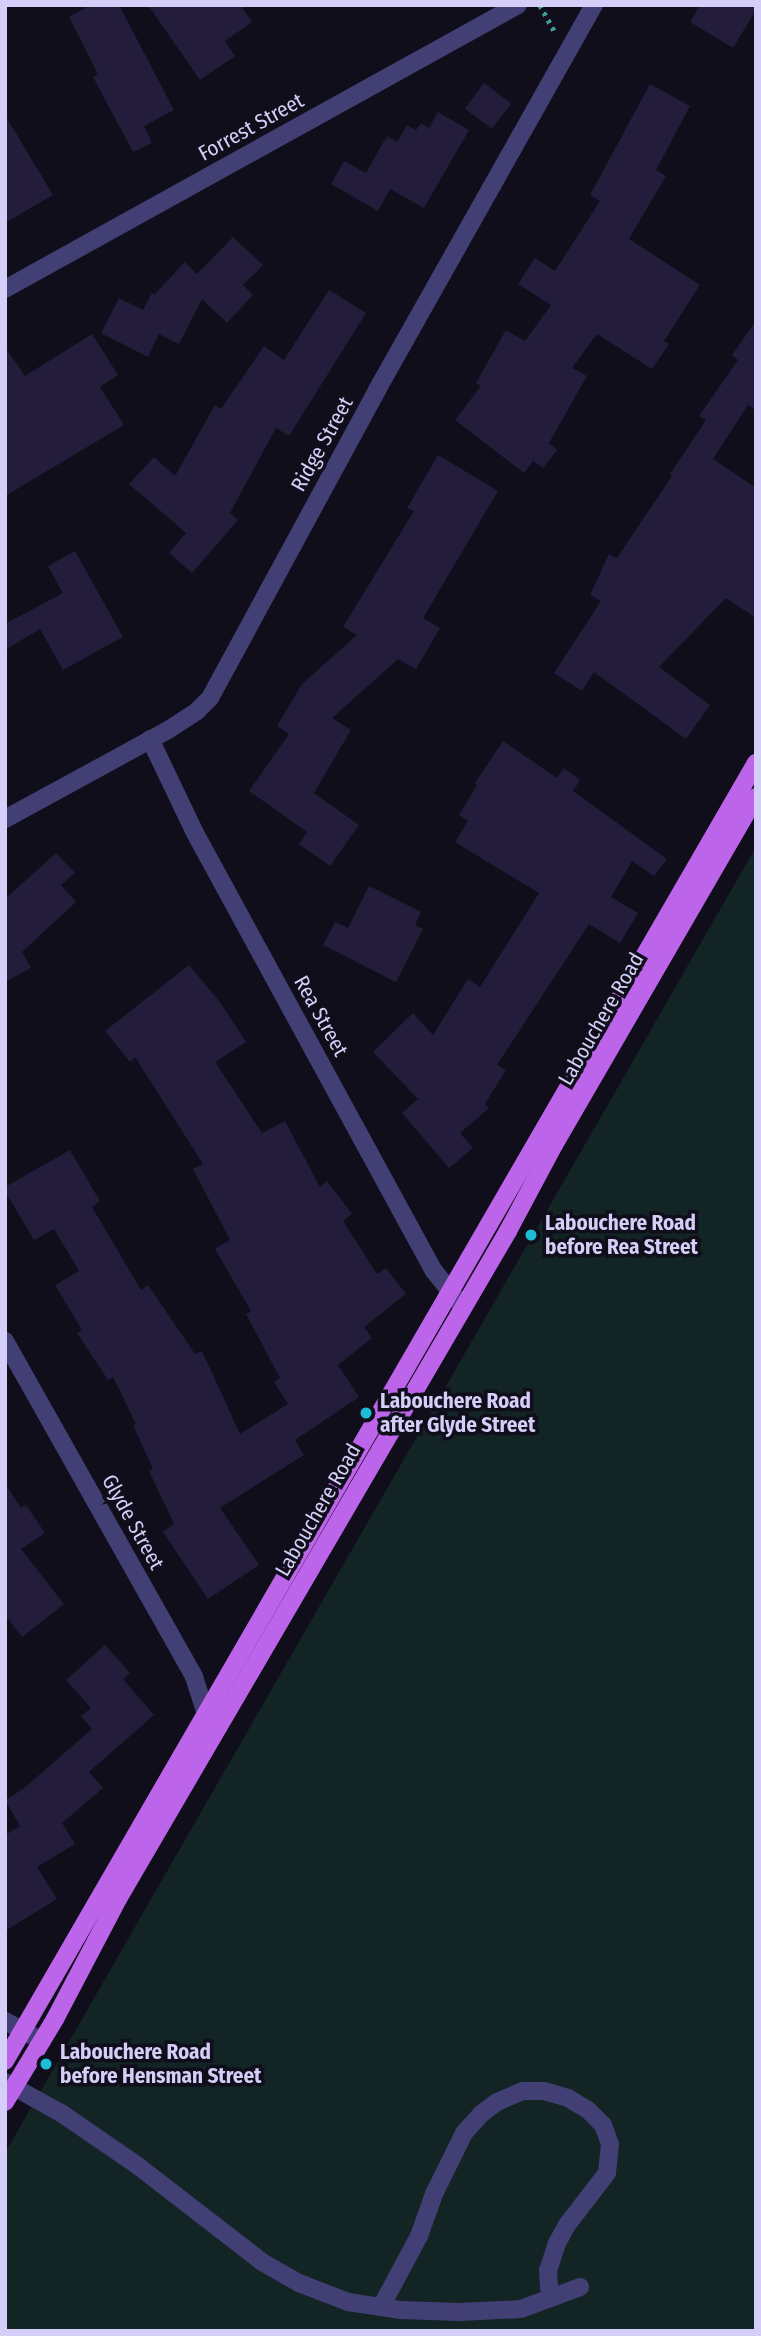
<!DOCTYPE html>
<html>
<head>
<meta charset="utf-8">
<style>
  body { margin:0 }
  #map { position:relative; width:761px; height:2336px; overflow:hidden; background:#100e1b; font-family:"Fira Sans Condensed",sans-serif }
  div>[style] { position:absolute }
  .green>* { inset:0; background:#122424 }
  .building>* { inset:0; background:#231c3a; transform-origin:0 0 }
  .path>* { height:4.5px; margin-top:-2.25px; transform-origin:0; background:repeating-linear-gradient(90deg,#3c9f9c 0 3.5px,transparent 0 8.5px) }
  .minor>* { height:18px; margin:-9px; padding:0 9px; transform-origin:9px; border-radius:9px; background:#423f74 }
  .major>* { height:18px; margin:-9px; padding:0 9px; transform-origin:9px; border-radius:9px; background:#bc64ea }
  .dots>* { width:19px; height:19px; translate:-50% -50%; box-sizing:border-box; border:4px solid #100e1b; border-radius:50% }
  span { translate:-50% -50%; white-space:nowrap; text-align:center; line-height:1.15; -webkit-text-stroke:7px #100e1b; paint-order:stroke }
  .street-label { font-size:21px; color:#d5cef8 }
  .poi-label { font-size:21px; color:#d5cef8; font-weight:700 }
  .left { translate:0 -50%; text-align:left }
  .frame { position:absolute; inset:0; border:7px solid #d5cef8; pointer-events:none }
</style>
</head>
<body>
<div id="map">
  <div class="green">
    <div style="clip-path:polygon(756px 847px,756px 2331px,5px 2331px,5px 2153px)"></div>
  </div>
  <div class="building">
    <div style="clip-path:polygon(91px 5px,119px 5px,174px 110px,144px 126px,152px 143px,133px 152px,93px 77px,98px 74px,69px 17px)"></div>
    <div style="clip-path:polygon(148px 5px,240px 5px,252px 22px,225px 41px,235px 56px,200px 80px)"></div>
    <div style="clip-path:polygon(700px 5px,756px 5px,756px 10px,733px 48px,690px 22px)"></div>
    <div style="left:484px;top:83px;width:34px;height:32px;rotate:37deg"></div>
    <div style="clip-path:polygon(650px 84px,690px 106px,656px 170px,666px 176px,629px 239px,700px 285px,664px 341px,669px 344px,652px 369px,597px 334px,572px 368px,587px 376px,549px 443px,557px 450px,543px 468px,533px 461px,524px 473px,455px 420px,481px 386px,476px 383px,506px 330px,525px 341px,551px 305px,518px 284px,535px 258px,555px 271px,600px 201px,590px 195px)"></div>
    <div style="clip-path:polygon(438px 112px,469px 130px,424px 208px,390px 189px,378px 211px,331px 184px,344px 161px,366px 173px,387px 136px,397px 142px,407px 125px,416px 130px,421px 123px,429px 128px)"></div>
    <div style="clip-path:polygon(5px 115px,53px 195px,5px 223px)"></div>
    <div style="clip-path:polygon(233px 237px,263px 265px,243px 285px,253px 295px,227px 323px,202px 299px,179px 344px,159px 334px,148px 357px,101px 333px,119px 298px,143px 310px,152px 293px,154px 295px,185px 262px,197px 274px)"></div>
    <div style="clip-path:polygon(329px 290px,366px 313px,289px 436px,276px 428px,230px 513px,238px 520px,192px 573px,169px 553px,186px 533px,129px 484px,154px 457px,175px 476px,215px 405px,221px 409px,264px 346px,284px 360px)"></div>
    <div style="clip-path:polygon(756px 321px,756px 410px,748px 405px,713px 459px,756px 488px,756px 618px,726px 598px,659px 667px,710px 705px,686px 739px,594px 672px,582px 691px,554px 673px,601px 601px,590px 595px,609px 554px,617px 558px,672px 476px,670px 474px,706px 420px,699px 416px,738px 360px,732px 355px)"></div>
    <div style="clip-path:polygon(92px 334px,118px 375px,100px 387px,124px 425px,5px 496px,5px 347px,25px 376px)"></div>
    <div style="clip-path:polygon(438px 455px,498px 491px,423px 618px,440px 628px,416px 669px,398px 659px,332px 718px,351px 730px,314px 793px,359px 825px,330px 866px,299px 844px,307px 832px,249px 791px,289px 734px,277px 726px,302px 684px,357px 635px,343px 627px,414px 511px,407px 508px)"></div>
    <div style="clip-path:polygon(75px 551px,123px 637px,63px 670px,40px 629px,5px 650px,5px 624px,63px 593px,48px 566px)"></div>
    <div style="clip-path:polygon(503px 741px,557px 778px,564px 768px,580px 780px,573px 791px,667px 859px,654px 876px,632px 861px,611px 897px,638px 913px,620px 943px,589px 924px,497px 1065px,506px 1070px,485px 1104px,489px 1108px,460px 1133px,473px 1148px,449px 1168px,402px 1113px,418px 1099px,373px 1052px,413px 1013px,433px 1035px,468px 979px,480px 987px,539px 893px,455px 842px,468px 821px,459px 815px,477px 785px,475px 783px)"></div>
    <div style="clip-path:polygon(56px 853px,75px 873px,61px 885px,76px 902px,22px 952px,31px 968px,5px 982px,5px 899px)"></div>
    <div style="clip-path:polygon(369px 886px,421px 912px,415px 925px,423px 929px,396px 982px,323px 945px,335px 922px,348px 928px)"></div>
    <div style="clip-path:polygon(189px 965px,220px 1002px,246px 1042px,215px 1062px,262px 1133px,285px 1121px,320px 1187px,327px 1181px,352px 1214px,343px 1221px,377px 1274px,386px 1268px,406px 1294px,364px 1327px,372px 1338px,338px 1365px,359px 1397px,295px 1440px,304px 1455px,220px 1508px,259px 1565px,208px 1599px,163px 1532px,174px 1524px,149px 1471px,153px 1469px,133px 1425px,136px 1424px,113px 1377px,108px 1380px,77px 1333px,82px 1330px,55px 1285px,79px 1271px,54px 1229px,34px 1240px,5px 1191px,5px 1187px,70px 1150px,100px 1201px,92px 1207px,141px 1290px,148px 1285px,195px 1354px,202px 1351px,240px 1434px,288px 1404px,274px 1382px,280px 1378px,246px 1314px,251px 1311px,215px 1249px,230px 1240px,193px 1169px,203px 1164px,135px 1057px,130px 1062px,105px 1031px)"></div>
    <div style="clip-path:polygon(5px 1483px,21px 1508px,26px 1505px,45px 1533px,21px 1549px,64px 1604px,22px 1637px,5px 1615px)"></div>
    <div style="clip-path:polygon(105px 1645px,130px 1673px,123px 1679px,154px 1715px,89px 1772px,103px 1788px,62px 1823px,75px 1844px,37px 1867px,57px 1899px,5px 1931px,5px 1835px,20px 1826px,5px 1800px,23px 1789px,92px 1729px,81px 1716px,91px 1708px,66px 1680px)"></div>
  </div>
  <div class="path">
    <div style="left:540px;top:5px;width:31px;rotate:61deg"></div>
  </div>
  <div class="minor">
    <div style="left:5px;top:289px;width:586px;rotate:-28.97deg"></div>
    <div style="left:150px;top:739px;width:104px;rotate:64.4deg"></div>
    <div style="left:195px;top:833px;width:499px;rotate:61.4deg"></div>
    <div style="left:434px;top:1271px;width:46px;rotate:51.1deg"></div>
    <div style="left:5px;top:819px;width:186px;rotate:-28.6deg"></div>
    <div style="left:168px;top:730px;width:35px;rotate:-33deg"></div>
    <div style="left:197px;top:711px;width:18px;rotate:-45deg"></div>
    <div style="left:210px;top:698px;width:350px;rotate:-61.5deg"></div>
    <div style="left:377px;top:390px;width:442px;rotate:-60.6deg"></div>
    <div style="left:5px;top:1341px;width:386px;rotate:60.6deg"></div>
    <div style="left:194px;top:1677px;width:38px;rotate:72deg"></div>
    <div style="left:206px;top:1713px;width:10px;rotate:37deg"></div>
    <div style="left:5px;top:2021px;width:42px;rotate:28.4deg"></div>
    <div style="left:5px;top:2082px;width:64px;rotate:29deg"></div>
    <div style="left:61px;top:2113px;width:93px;rotate:34.5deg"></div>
    <div style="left:138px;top:2166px;width:157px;rotate:37.7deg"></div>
    <div style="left:262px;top:2262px;width:43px;rotate:29.6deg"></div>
    <div style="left:299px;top:2283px;width:53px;rotate:21.2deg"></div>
    <div style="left:348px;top:2302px;width:54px;rotate:8.6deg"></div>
    <div style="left:401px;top:2310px;width:59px;rotate:1.9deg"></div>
    <div style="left:460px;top:2312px;width:61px;rotate:-2.8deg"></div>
    <div style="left:521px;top:2309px;width:63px;rotate:-20.4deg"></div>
    <div style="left:381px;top:2307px;width:81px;rotate:-61.8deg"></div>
    <div style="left:419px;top:2236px;width:45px;rotate:-70.3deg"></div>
    <div style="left:434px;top:2194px;width:68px;rotate:-63.8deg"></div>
    <div style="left:464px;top:2133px;width:25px;rotate:-48deg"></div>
    <div style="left:481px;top:2114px;width:20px;rotate:-37deg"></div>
    <div style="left:497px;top:2102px;width:28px;rotate:-23deg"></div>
    <div style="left:523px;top:2091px;width:21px"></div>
    <div style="left:544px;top:2091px;width:25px;rotate:16deg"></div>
    <div style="left:568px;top:2098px;width:23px;rotate:31deg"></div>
    <div style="left:588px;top:2110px;width:21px;rotate:45deg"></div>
    <div style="left:603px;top:2125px;width:20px;rotate:70deg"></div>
    <div style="left:610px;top:2144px;width:29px;rotate:96deg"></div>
    <div style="left:607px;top:2173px;width:66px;rotate:127.6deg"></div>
    <div style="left:567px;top:2225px;width:21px;rotate:119deg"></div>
    <div style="left:557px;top:2243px;width:28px;rotate:108deg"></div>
    <div style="left:548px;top:2270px;width:17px;rotate:87deg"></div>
    <div style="left:549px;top:2287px;width:11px;rotate:63deg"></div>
  </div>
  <div class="major">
    <div style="left:5px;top:2061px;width:1500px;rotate:-59.95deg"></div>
    <div style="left:5px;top:2102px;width:97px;rotate:-58.9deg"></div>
    <div style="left:55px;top:2019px;width:136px;rotate:-62.3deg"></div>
    <div style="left:118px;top:1899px;width:774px;rotate:-59.72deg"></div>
    <div style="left:508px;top:1231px;width:98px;rotate:-61.9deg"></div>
    <div style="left:554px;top:1145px;width:402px;rotate:-59.9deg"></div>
  </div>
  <div class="dots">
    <div style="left:531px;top:1235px;background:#1dbdd6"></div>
    <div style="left:366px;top:1413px;background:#1dbdd6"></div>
    <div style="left:46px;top:2064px;background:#1dbdd6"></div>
  </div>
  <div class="street-label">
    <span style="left:251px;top:127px;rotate:-29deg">Forrest Street</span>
    <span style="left:322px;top:444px;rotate:-61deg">Ridge Street</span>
    <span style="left:321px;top:1016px;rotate:61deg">Rea Street</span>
    <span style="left:601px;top:1019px;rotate:-60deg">Labouchere Road</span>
    <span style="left:318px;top:1510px;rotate:-60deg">Labouchere Road</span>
    <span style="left:133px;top:1522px;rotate:61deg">Glyde Street</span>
  </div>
  <div class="poi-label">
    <span class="left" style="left:545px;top:1235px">Labouchere Road<br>before Rea Street</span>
    <span class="left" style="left:380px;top:1413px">Labouchere Road<br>after Glyde Street</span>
    <span class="left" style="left:60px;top:2064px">Labouchere Road<br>before Hensman Street</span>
  </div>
  <div class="frame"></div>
</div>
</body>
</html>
